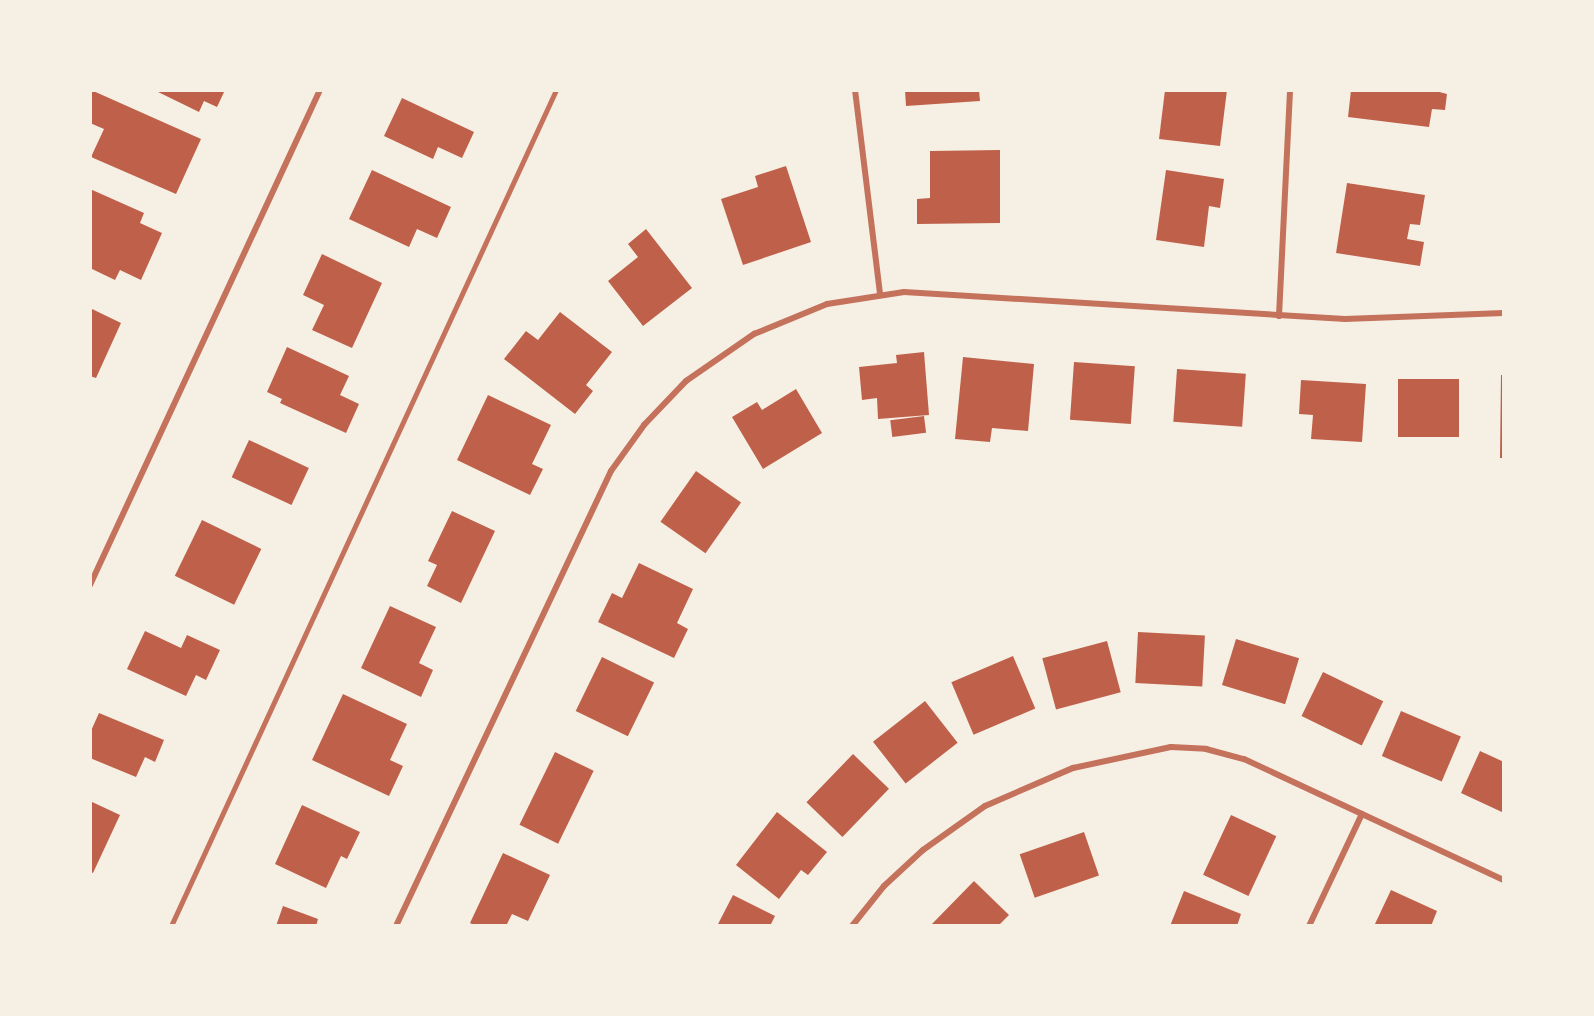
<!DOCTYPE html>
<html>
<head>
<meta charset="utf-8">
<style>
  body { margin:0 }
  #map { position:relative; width:1594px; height:1016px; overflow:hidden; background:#f6efe4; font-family:Jost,sans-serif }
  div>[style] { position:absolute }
  .building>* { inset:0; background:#bf614a; transform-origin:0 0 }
  .service>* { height:4.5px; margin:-2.25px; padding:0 2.25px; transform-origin:2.25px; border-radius:2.25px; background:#c5725c }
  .minor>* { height:6px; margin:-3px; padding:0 3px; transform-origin:3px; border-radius:3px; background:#c5725c }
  span { translate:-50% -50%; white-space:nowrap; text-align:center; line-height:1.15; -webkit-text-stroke:4.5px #f6efe4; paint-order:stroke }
  .frame { position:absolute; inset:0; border:92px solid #f6efe4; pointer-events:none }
</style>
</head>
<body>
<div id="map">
  <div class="building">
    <div style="clip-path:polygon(91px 90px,201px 139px,176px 194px,91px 157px,104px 129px,90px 123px)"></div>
    <div style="clip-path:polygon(154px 90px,225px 90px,217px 107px,204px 101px,199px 112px)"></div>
    <div style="clip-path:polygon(905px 90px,979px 90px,980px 101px,906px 106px)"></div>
    <div style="clip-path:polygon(1165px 90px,1227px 90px,1220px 146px,1159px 139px)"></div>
    <div style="clip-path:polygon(1351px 90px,1432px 90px,1447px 94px,1445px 110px,1432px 109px,1429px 127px,1348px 117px)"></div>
    <div style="clip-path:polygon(402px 98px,474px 132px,462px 158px,438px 147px,433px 159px,384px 136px)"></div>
    <div style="clip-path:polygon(1000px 150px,1000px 223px,917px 224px,917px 199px,930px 198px,930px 151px)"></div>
    <div style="clip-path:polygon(786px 166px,811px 242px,743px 265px,721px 199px,758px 187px,755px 176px)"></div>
    <div style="clip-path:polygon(372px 170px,451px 207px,437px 238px,417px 229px,409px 247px,349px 219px)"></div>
    <div style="clip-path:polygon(1166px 170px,1224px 179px,1220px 208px,1209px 206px,1204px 247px,1156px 240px)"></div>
    <div style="clip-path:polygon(1347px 183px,1425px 195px,1420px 225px,1410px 224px,1407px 239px,1424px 242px,1420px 266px,1336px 253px)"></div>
    <div style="clip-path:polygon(90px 189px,144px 213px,140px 223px,162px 233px,141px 280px,120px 270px,115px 280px,90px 268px)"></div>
    <div style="clip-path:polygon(646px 229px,692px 288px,643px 326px,608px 281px,638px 257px,628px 244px)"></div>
    <div style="clip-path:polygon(322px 254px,382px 283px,352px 348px,312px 330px,324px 305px,303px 295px)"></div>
    <div style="clip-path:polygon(90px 308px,121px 323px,96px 378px,90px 376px)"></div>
    <div style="clip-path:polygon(560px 312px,612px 352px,586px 385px,593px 391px,575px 414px,504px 359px,526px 331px,538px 340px)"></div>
    <div style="clip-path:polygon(287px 347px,349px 376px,340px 395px,359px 404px,346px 433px,280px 403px,282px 399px,267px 392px)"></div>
    <div style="clip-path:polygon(924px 352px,929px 415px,878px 419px,877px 398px,862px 400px,859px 367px,897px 363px,896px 355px)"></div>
    <div style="clip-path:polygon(963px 357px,1034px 364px,1028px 431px,992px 428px,990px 442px,955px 439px)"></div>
    <div style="left:1074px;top:362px;width:61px;height:58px;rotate:4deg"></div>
    <div style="left:1177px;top:369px;width:69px;height:53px;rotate:4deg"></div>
    <div style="clip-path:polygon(1501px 375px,1504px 375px,1504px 458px,1500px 458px)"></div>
    <div style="left:1398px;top:379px;width:61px;height:58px"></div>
    <div style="clip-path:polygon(1301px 380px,1366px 384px,1362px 442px,1311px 439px,1313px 415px,1299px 414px)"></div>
    <div style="clip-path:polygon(796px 389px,822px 433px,763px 469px,732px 417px,757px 402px,762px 410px)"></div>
    <div style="clip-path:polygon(488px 395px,551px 425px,532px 464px,543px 469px,530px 495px,457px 460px)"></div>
    <div style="left:924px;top:416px;width:17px;height:34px;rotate:83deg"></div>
    <div style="left:249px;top:440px;width:66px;height:41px;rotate:25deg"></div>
    <div style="left:696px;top:471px;width:55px;height:62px;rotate:35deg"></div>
    <div style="clip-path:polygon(452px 511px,495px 531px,461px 603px,427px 586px,437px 565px,428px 561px)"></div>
    <div style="left:202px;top:520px;width:66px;height:62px;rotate:26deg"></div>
    <div style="clip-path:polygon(639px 563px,693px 589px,677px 623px,688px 629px,674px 658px,598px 622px,612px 593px,622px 598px)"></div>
    <div style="clip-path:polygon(390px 606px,436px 627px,419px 663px,433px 670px,421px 697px,361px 668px)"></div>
    <div style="clip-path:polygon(145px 631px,181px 648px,187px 635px,220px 650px,206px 680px,196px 675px,186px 696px,127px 669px)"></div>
    <div style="left:1138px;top:632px;width:67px;height:51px;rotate:3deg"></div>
    <div style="left:1236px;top:639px;width:66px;height:48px;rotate:17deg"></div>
    <div style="left:1107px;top:641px;width:53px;height:67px;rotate:75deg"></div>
    <div style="left:1013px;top:656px;width:57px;height:67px;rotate:67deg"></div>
    <div style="left:602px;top:657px;width:58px;height:60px;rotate:26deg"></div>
    <div style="left:1323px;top:672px;width:67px;height:49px;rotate:26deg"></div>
    <div style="clip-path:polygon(343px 694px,407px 724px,390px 760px,403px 766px,389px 796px,312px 760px)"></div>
    <div style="left:925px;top:701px;width:53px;height:66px;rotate:52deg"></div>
    <div style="left:1401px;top:711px;width:65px;height:49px;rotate:23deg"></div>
    <div style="clip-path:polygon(99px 713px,164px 740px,155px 762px,145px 757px,136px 777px,90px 758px,90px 733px)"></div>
    <div style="clip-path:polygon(1480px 751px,1504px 762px,1504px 813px,1461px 793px)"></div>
    <div style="left:555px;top:752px;width:43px;height:81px;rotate:26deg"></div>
    <div style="left:853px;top:754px;width:50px;height:67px;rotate:44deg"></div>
    <div style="clip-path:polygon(90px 801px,120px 815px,93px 873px,90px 872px)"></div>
    <div style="clip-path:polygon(302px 805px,360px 832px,347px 859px,341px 856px,326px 888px,275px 864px)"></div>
    <div style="clip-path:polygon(777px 812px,827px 852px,808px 875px,801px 870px,779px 899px,736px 865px)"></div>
    <div style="left:1231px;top:815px;width:50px;height:66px;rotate:25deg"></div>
    <div style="left:1084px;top:832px;width:46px;height:68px;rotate:71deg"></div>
    <div style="clip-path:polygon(503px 853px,550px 875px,528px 921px,512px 914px,506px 926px,476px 926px,470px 923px)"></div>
    <div style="clip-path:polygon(974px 881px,1009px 915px,998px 926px,930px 926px)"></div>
    <div style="clip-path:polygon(1391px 890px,1437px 911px,1431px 926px,1374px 926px)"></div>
    <div style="clip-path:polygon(1184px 891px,1241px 914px,1237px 926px,1170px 926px)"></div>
    <div style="clip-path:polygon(733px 895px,775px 916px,770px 926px,717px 926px)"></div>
    <div style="clip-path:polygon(283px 906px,318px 919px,316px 926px,276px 926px)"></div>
  </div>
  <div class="service">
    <div style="left:171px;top:926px;width:920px;rotate:-65.27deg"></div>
  </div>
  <div class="minor">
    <div style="left:855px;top:90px;width:206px;rotate:83deg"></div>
    <div style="left:1279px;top:316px;width:226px;rotate:-87.2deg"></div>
    <div style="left:90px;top:585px;width:546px;rotate:-65.08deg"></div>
    <div style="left:396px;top:926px;width:503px;rotate:-64.71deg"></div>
    <div style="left:611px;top:471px;width:57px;rotate:-54.3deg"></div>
    <div style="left:644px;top:425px;width:61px;rotate:-46.3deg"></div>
    <div style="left:686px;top:381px;width:83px;rotate:-34.7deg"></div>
    <div style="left:754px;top:334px;width:79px;rotate:-22.3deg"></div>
    <div style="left:827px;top:304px;width:78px;rotate:-8.9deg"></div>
    <div style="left:904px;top:292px;width:442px;rotate:3.5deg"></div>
    <div style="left:1345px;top:319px;width:159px;rotate:-2.2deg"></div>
    <div style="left:852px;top:926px;width:51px;rotate:-51.3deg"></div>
    <div style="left:884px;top:886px;width:53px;rotate:-42.7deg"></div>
    <div style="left:923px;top:850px;width:76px;rotate:-35.4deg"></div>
    <div style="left:985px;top:806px;width:96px;rotate:-23.4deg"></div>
    <div style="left:1073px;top:768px;width:100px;rotate:-12.1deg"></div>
    <div style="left:1171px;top:747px;width:35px;rotate:3deg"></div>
    <div style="left:1206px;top:749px;width:39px;rotate:15deg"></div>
    <div style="left:1244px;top:759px;width:287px;rotate:25deg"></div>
    <div style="left:1309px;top:926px;width:124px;rotate:-64.7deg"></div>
  </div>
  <div class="frame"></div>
</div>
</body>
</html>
